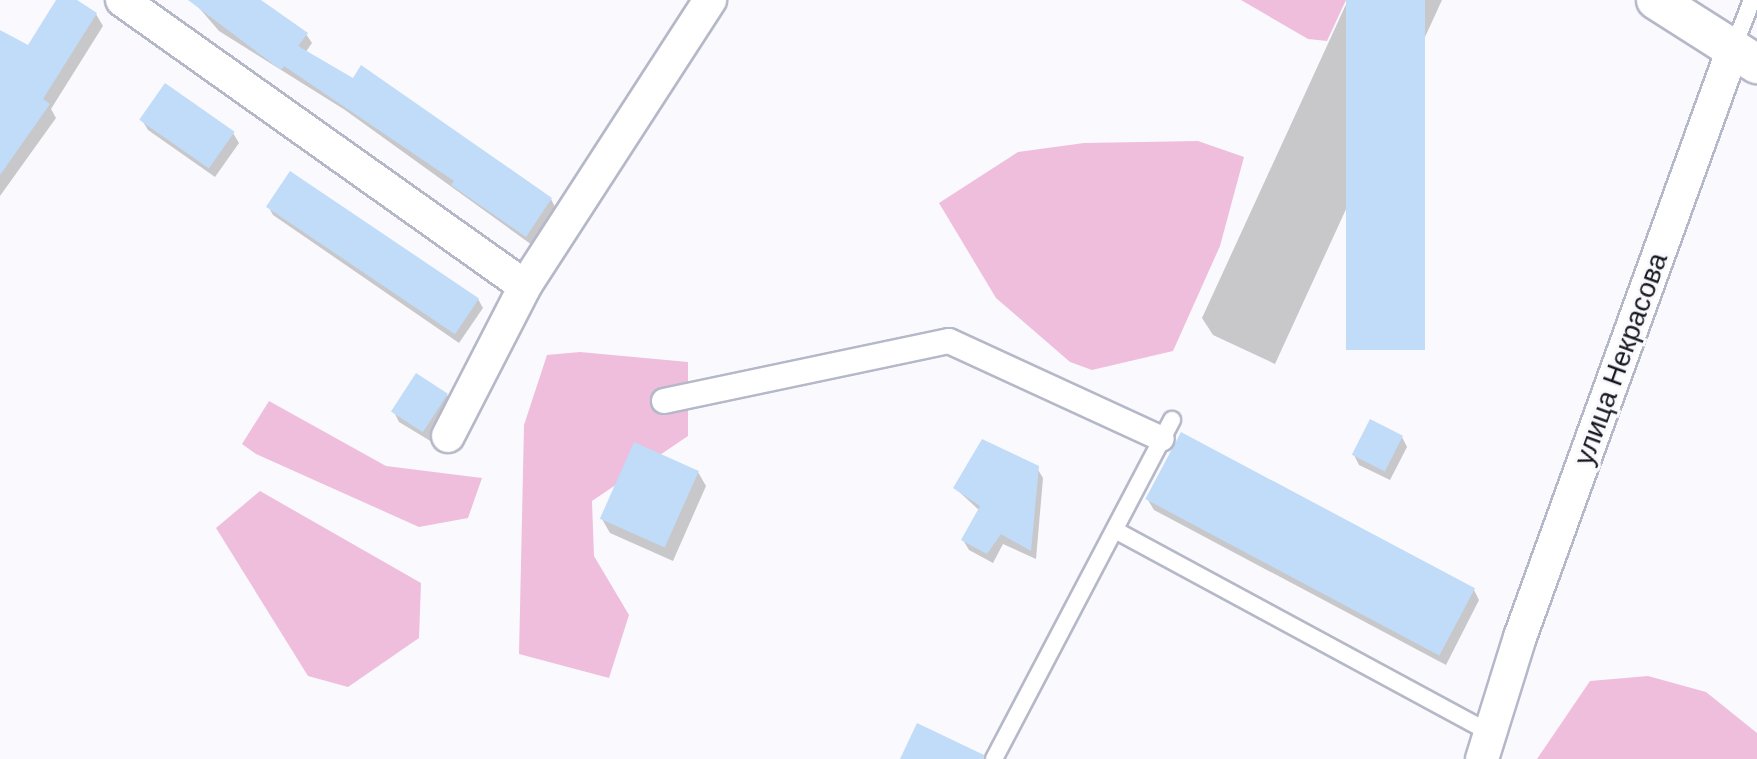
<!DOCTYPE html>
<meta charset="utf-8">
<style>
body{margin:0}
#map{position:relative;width:1757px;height:759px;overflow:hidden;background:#fafafe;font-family:"DM Sans",sans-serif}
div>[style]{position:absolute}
.green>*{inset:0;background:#efbedc}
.shadow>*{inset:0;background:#0003}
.building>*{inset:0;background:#c0dcf8;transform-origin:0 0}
.roads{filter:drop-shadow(2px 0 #b5b8c8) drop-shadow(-2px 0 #b5b8c8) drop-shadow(0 2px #b5b8c8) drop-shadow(0 -2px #b5b8c8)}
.service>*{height:16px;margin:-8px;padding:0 8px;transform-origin:8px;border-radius:8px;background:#fff}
.pedestrian>*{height:24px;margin:-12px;padding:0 12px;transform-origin:12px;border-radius:12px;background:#fff}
.minor>*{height:32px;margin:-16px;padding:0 16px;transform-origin:16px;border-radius:16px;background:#fff}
.tertiary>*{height:38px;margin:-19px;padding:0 19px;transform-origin:19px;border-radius:19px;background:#fff}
span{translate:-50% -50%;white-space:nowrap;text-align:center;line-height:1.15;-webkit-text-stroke:6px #fafafe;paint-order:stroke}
.street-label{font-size:28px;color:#17181e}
</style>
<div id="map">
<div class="green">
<div style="clip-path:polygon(1241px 0,1346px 0,1327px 41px,1308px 39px)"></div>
<div style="clip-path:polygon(1198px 141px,1244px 157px,1220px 246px,1173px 351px,1092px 370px,1070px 362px,996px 298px,939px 203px,1018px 152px,1084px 143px)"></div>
<div style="clip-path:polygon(580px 352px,688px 362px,688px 436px,592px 501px,594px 556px,629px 615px,609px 678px,519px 654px,524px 425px,547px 355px)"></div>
<div style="clip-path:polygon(269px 401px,386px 466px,482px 478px,468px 518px,419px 527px,256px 454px,242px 444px)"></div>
<div style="clip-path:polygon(260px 491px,421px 583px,419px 638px,348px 687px,308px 676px,216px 528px)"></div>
<div style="clip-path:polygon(1648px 676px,1706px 692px,1757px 733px,1757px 759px,1537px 759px,1590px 681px)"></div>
</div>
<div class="shadow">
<div style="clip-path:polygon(59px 0,73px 0,96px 14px,103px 26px,51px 109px,56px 118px,0 196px,0 32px,28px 48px)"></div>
<div style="clip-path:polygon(257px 0,306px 34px,312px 43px,305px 53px,551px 199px,556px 209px,532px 245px,345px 110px,219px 31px,194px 2px)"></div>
<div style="clip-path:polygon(1348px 0,1442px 0,1275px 364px,1213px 335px,1202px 318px)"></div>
<div style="clip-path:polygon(142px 120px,233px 133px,239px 143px,215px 177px,148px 130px)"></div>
<div style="clip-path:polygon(268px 206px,478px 299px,483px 308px,459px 343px,273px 215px)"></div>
<div style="clip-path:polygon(447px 395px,453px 405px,432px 442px,399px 422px,394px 412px)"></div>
<div style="clip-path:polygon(1402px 437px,1407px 447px,1390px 480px,1359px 465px,1354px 455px)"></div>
<div style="clip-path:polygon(1037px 468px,1043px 478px,1036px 559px,1003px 544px,993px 563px,969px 550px,963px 540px,980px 511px,955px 488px)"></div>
<div style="clip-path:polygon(698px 472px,706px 486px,673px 561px,610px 533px,602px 519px)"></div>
<div style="clip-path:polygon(1148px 500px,1474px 590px,1479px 600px,1446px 665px,1154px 510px)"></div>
</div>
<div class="building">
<div style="clip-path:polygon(56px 0,77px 0,97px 13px,43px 99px,50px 104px,0 175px,0 30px,28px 45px)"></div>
<div style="clip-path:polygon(188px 0,261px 0,308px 33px,298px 46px,353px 78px,361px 65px,552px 198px,526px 237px,451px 185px,454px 181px,284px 66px,281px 70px)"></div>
<div style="left:1346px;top:0;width:79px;height:350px"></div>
<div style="left:165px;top:83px;width:85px;height:45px;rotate:35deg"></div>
<div style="left:290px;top:171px;width:228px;height:43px;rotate:34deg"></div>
<div style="left:416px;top:373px;width:38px;height:46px;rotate:33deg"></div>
<div style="left:1370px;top:419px;width:37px;height:40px;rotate:27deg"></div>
<div style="left:1181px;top:432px;width:333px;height:76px;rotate:28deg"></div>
<div style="clip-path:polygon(982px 439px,1039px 466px,1031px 551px,1001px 534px,987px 554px,961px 540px,980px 506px,953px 488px)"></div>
<div style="left:634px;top:442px;width:71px;height:84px;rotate:24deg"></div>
<div style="clip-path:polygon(917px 723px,984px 755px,983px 759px,900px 759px)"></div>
</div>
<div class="roads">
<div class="service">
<div style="left:1734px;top:46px;width:49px;rotate:-68.6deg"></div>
<div style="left:1115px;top:530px;width:426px;rotate:28.4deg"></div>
<div style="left:994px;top:759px;width:383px;rotate:-62.3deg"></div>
</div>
<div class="pedestrian">
<div style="left:664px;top:401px;width:291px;rotate:-11.9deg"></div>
<div style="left:949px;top:341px;width:234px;rotate:24.7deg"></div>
</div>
<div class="minor">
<div style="left:122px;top:0;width:494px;rotate:35.4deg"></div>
<div style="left:448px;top:436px;width:169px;rotate:-62.8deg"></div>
<div style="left:525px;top:286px;width:341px;rotate:-57.1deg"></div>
<div style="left:1482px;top:759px;width:128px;rotate:-72.7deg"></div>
<div style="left:1520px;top:637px;width:629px;rotate:-70.09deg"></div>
</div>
<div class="tertiary">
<div style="left:1656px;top:0;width:120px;rotate:32.4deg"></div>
</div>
</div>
<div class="street-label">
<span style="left:1621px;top:359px;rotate:-70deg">улица Некрасова</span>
</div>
</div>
